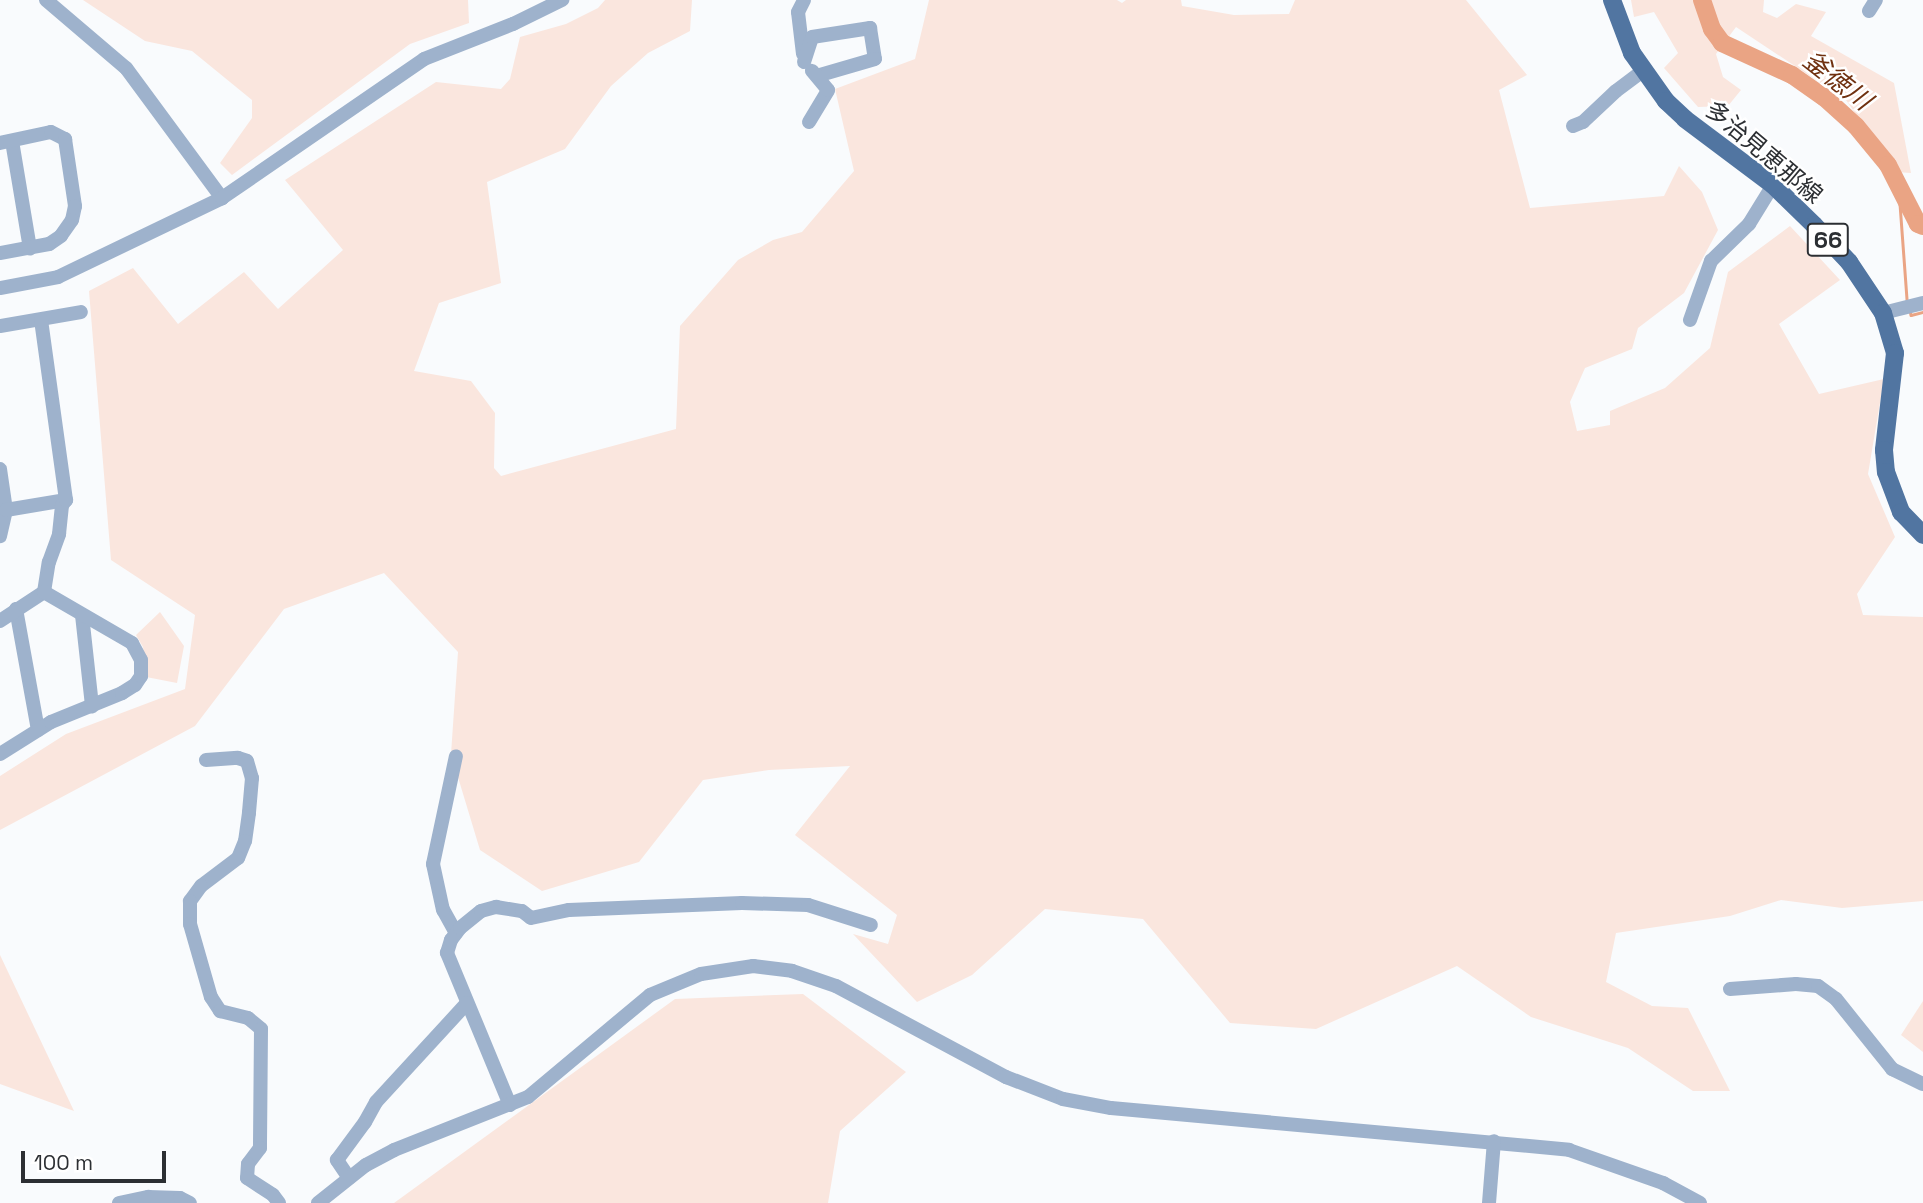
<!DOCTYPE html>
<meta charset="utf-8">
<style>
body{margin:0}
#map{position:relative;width:1923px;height:1203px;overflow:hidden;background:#f9fbfd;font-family:"Space Grotesk","Noto Sans JP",sans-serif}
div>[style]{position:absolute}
.green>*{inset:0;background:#fae6de}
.stream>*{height:2.5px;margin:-1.25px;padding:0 1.25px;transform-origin:1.25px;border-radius:1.25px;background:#eaa484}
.river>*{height:18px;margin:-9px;padding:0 9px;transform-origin:9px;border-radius:9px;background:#eaa484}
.minor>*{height:14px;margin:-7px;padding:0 7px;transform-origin:7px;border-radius:7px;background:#9eb2cc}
.major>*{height:18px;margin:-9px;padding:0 9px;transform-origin:9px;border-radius:9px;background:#5175a1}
span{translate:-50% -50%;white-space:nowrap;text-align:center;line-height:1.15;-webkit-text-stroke:5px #fff;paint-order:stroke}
.shield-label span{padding:2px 5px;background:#fff;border:2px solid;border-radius:5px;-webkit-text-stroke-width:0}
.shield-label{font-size:23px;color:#2c2f33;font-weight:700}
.street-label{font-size:24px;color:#2c2f33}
.water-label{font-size:26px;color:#703110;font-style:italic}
.scale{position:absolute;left:21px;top:1151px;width:145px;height:32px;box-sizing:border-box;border:4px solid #2c2f33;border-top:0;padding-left:9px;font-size:21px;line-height:24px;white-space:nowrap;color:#2c2f33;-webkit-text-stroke:5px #fff;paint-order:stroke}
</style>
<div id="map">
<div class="green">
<div style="clip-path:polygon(83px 0,468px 0,469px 23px,410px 44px,232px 175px,220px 163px,252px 118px,252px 100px,192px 51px,145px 41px)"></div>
<div style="clip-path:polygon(605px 0,692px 0,690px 31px,648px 53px,611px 86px,565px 149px,487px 182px,501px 283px,439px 303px,414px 371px,471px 381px,495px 413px,494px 468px,501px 476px,676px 429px,680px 326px,738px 260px,773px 240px,802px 232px,854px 171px,835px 89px,915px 59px,929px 0,1117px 0,1122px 3px,1126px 0,1181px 0,1182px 6px,1234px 15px,1289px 14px,1295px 0,1466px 0,1527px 75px,1499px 90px,1530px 208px,1664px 196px,1679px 166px,1702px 192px,1718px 230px,1684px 293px,1638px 328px,1632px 349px,1585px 368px,1570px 402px,1577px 431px,1610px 425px,1610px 411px,1665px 388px,1710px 348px,1728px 272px,1790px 226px,1840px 280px,1779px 324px,1819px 394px,1884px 379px,1868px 474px,1895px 537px,1857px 594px,1863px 615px,1923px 617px,1923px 901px,1842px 908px,1781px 900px,1730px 916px,1616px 933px,1606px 982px,1652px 1006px,1688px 1008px,1730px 1091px,1693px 1091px,1628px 1048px,1531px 1017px,1457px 966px,1316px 1029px,1230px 1023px,1143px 919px,1045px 909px,972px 975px,917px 1002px,853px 934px,888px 944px,897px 915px,795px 835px,850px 766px,769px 770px,703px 780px,639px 862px,542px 891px,480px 850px,451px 754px,458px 652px,384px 573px,284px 609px,195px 726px,0 830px,0 776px,66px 734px,185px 689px,195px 615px,111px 560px,89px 291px,133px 268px,178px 324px,244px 272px,278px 309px,343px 250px,285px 180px,436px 82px,501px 89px,510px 79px,520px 37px,566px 24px,598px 8px)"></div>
<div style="clip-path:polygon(1631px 0,1764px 0,1763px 12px,1777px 18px,1796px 4px,1826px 12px,1811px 36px,1894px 83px,1911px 173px,1896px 172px,1846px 100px,1736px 27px,1716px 54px,1723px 77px,1741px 90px,1728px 106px,1698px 107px,1664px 68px,1678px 53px,1654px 12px,1634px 17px)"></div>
<div style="clip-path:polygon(160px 612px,184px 646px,177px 683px,141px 676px,145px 663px,143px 647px,136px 635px)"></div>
<div style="clip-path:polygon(0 955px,74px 1111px,0 1084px)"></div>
<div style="clip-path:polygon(803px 994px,906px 1072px,840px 1131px,828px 1203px,394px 1203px,675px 999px)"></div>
<div style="clip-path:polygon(1923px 1001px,1923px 1052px,1901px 1035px)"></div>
</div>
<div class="stream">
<div style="left:1899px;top:190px;width:110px;rotate:85.8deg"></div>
<div style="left:1910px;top:310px;width:5px;rotate:79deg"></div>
<div style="left:1911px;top:315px;width:12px;rotate:-14deg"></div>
</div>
<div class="river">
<div style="left:1702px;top:0;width:31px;rotate:71deg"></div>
<div style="left:1712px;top:29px;width:17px;rotate:54deg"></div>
<div style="left:1722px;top:43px;width:77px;rotate:24.6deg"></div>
<div style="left:1792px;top:75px;width:39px;rotate:35deg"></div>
<div style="left:1824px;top:97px;width:43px;rotate:42.2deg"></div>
<div style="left:1856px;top:126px;width:50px;rotate:50.6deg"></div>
<div style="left:1888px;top:165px;width:66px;rotate:63deg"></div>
<div style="left:1918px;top:224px;width:5px;rotate:22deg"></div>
</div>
<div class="minor">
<div style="left:46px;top:0;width:105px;rotate:40.4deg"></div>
<div style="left:126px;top:68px;width:162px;rotate:53.6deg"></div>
<div style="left:1869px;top:11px;width:13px;rotate:-58deg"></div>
<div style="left:803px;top:54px;width:42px;rotate:-96.8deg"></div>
<div style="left:798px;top:12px;width:13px;rotate:-63deg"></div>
<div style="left:804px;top:62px;width:26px;rotate:-72deg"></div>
<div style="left:812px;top:37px;width:59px;rotate:-8.8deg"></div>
<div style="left:870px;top:28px;width:31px;rotate:81deg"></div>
<div style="left:875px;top:59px;width:60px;rotate:163.7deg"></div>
<div style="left:809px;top:122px;width:37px;rotate:-59deg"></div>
<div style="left:828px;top:90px;width:25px;rotate:-130deg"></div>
<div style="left:1573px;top:126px;width:11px;rotate:-22deg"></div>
<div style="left:1583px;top:122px;width:45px;rotate:-43.2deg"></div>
<div style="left:1616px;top:91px;width:34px;rotate:-37deg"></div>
<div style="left:12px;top:141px;width:109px;rotate:80.5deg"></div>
<div style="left:0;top:143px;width:52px;rotate:-12.2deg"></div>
<div style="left:51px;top:132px;width:16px;rotate:27deg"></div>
<div style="left:65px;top:139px;width:68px;rotate:81.5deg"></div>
<div style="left:75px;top:206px;width:14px;rotate:102deg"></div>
<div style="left:72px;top:220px;width:19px;rotate:125deg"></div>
<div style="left:61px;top:236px;width:14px;rotate:146deg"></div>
<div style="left:49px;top:244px;width:50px;rotate:169.6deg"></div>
<div style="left:0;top:288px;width:59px;rotate:-10.7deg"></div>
<div style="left:58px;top:277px;width:182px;rotate:-25.7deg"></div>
<div style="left:222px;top:198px;width:245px;rotate:-34.5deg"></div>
<div style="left:424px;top:59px;width:96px;rotate:-21.5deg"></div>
<div style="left:513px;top:24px;width:55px;rotate:-26.1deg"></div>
<div style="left:1883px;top:313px;width:41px;rotate:-14deg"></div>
<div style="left:1690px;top:320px;width:63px;rotate:-70.4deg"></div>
<div style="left:1711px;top:261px;width:53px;rotate:-44.2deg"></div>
<div style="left:1749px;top:224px;width:46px;rotate:-58.4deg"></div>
<div style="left:0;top:326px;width:82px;rotate:-9.8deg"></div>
<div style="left:0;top:469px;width:41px;rotate:81.7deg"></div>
<div style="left:6px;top:510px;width:27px;rotate:103deg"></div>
<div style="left:6px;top:510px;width:61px;rotate:-9.5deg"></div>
<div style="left:16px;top:609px;width:123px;rotate:79.7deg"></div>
<div style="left:82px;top:615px;width:92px;rotate:83.7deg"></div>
<div style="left:0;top:621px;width:53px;rotate:-33.4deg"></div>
<div style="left:44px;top:592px;width:30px;rotate:-81deg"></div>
<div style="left:49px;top:562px;width:30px;rotate:-70deg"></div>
<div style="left:59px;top:534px;width:29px;rotate:-84deg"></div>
<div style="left:62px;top:505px;width:6px;rotate:-51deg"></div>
<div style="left:66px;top:500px;width:182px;rotate:-97.9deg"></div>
<div style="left:0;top:754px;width:60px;rotate:-32.1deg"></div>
<div style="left:51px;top:722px;width:77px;rotate:-22.2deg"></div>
<div style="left:122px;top:693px;width:15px;rotate:-32deg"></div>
<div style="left:135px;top:685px;width:11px;rotate:-56deg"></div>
<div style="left:141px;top:676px;width:16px;rotate:-90deg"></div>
<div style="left:141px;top:660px;width:19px;rotate:-118deg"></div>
<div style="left:132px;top:643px;width:102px;rotate:-149.9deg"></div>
<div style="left:206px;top:760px;width:32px;rotate:-4deg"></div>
<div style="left:238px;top:758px;width:9px;rotate:18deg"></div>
<div style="left:247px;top:761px;width:18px;rotate:74deg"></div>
<div style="left:252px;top:778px;width:35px;rotate:95deg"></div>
<div style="left:249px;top:813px;width:28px;rotate:98deg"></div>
<div style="left:245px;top:841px;width:18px;rotate:112deg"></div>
<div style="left:238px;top:858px;width:46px;rotate:142.9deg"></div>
<div style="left:201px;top:886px;width:19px;rotate:126deg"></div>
<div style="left:190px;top:901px;width:23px;rotate:90deg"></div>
<div style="left:190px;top:924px;width:76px;rotate:74deg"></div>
<div style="left:211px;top:997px;width:17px;rotate:57deg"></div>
<div style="left:220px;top:1011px;width:29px;rotate:14deg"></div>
<div style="left:248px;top:1018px;width:17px;rotate:40deg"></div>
<div style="left:261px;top:1029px;width:119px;rotate:90.5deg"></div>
<div style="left:260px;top:1148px;width:20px;rotate:127deg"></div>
<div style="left:248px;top:1164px;width:14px;rotate:94deg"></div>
<div style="left:247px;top:1178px;width:31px;rotate:33deg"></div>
<div style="left:273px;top:1195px;width:10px;rotate:53deg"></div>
<div style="left:456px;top:933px;width:26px;rotate:-119deg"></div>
<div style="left:443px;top:910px;width:47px;rotate:-102.3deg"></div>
<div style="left:433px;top:864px;width:110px;rotate:-78deg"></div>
<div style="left:1730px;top:989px;width:66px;rotate:-4.3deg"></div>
<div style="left:1796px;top:984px;width:22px;rotate:5deg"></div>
<div style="left:1818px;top:986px;width:22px;rotate:36deg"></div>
<div style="left:1836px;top:999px;width:90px;rotate:51.3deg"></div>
<div style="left:1892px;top:1069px;width:34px;rotate:26deg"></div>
<div style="left:510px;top:1105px;width:165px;rotate:-112.5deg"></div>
<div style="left:447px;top:953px;width:14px;rotate:-73deg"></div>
<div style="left:451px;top:940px;width:15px;rotate:-53deg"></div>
<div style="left:460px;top:928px;width:27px;rotate:-39deg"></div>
<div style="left:481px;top:911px;width:16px;rotate:-15deg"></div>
<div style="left:496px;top:907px;width:26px;rotate:9deg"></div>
<div style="left:522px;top:911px;width:11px;rotate:38deg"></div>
<div style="left:531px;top:918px;width:39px;rotate:-12deg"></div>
<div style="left:569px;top:910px;width:173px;rotate:-2.3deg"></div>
<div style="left:742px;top:903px;width:66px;rotate:1.7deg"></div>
<div style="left:808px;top:905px;width:66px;rotate:17.6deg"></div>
<div style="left:349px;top:1178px;width:22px;rotate:-124deg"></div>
<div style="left:337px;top:1160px;width:47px;rotate:-53.6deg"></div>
<div style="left:365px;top:1122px;width:23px;rotate:-61deg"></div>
<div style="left:376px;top:1102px;width:134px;rotate:-47.4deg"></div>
<div style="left:119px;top:1203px;width:30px;rotate:-12deg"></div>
<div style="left:148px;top:1197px;width:32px;rotate:2deg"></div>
<div style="left:180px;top:1198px;width:11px;rotate:27deg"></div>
<div style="left:318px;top:1203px;width:61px;rotate:-38.4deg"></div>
<div style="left:366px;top:1165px;width:32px;rotate:-28deg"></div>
<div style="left:394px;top:1150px;width:144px;rotate:-21.6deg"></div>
<div style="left:528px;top:1097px;width:159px;rotate:-39.9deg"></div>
<div style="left:650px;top:995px;width:55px;rotate:-22.4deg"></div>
<div style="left:701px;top:974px;width:53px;rotate:-8.7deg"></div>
<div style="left:753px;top:966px;width:39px;rotate:7deg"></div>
<div style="left:792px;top:971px;width:46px;rotate:18.8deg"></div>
<div style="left:836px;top:986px;width:193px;rotate:28.2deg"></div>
<div style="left:1006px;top:1077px;width:61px;rotate:21.1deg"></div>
<div style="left:1063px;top:1099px;width:49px;rotate:10.6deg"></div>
<div style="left:1111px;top:1108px;width:460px;rotate:5.2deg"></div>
<div style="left:1569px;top:1150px;width:100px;rotate:19.3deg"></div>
<div style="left:1663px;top:1183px;width:42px;rotate:28.4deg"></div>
<div style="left:1489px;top:1203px;width:62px;rotate:-85.4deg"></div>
</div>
<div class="major">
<div style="left:1612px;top:0;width:57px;rotate:69.3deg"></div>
<div style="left:1632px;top:53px;width:59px;rotate:54.7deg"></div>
<div style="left:1666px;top:101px;width:26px;rotate:43deg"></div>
<div style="left:1685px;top:119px;width:110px;rotate:36.9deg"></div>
<div style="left:1773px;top:185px;width:57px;rotate:44.3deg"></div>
<div style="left:1814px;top:225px;width:51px;rotate:46.6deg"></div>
<div style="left:1849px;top:262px;width:61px;rotate:56.3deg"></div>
<div style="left:1883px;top:313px;width:42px;rotate:73.3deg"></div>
<div style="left:1895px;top:353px;width:98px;rotate:96.5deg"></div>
<div style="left:1884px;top:450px;width:22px;rotate:85deg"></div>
<div style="left:1886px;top:472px;width:43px;rotate:69.4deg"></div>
<div style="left:1901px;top:512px;width:32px;rotate:46deg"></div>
</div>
<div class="shield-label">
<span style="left:1828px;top:240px">66</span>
</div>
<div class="street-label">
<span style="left:1764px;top:152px;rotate:40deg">多治見恵那線</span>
</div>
<div class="water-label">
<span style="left:1837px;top:81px;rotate:38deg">釜徳川</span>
</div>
<div class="scale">100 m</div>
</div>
